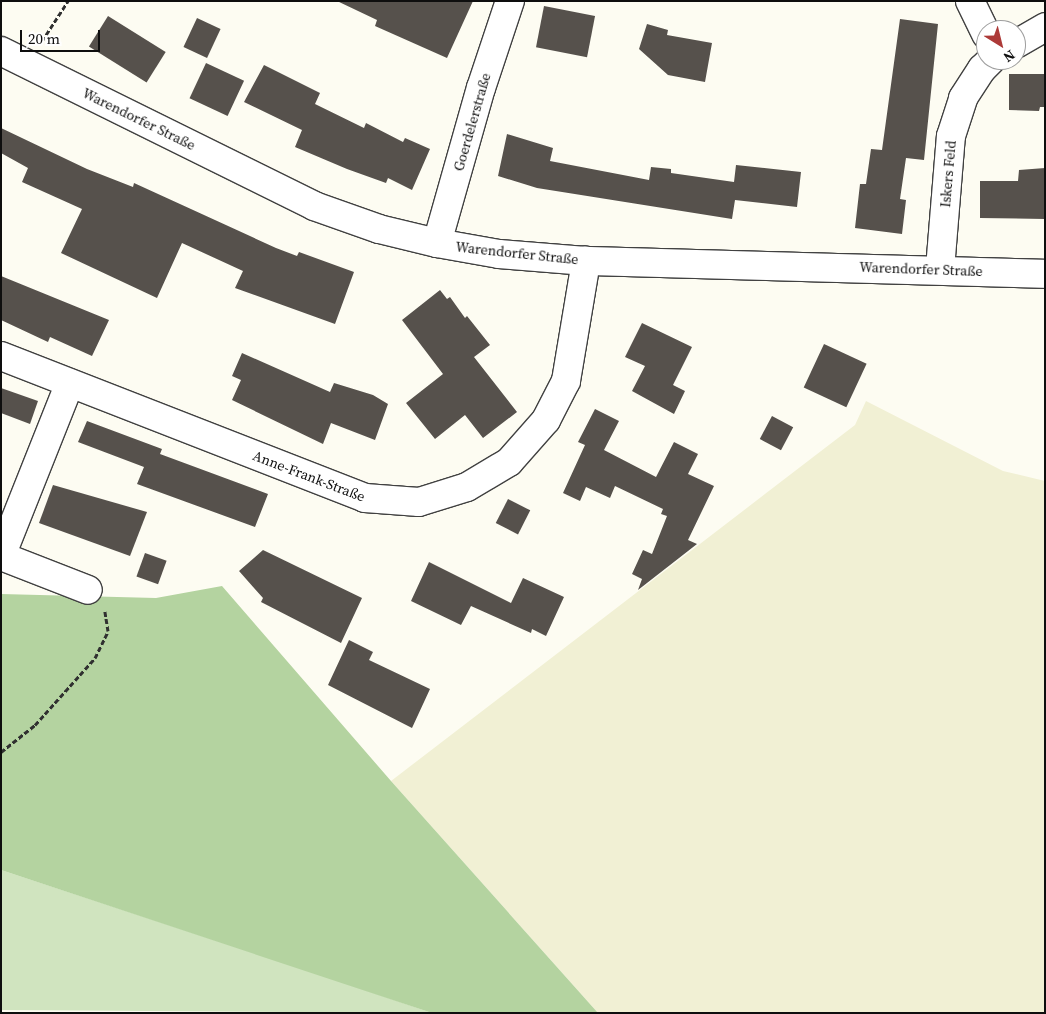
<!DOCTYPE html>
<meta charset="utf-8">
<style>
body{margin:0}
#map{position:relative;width:1046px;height:1014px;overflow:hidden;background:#fdfcf2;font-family:"Source Serif 4",serif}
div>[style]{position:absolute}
.farmland>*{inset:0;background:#f1f0d4}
.green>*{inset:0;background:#d0e4bf}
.forest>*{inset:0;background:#b4d3a0}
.building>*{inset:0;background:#56514c;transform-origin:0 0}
.path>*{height:3px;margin-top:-1.5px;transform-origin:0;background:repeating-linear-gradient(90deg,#303030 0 5px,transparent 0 7.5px)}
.roads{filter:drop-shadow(1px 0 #414141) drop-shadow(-1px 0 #414141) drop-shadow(0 1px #414141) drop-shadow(0 -1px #414141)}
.minor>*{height:28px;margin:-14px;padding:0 14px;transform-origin:14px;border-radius:14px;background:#fff}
span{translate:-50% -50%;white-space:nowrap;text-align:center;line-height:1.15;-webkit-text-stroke:5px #fff;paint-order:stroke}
.street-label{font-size:14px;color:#0e0e0e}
.frame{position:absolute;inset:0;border:2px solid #0e0e0e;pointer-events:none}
.north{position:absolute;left:976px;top:20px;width:50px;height:50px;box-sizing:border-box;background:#fff;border:1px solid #9f9f9f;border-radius:50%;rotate:144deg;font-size:14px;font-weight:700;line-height:20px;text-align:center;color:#0e0e0e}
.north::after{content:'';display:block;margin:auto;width:18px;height:22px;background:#ad3a38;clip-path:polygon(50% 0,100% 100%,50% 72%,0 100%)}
.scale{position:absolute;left:20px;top:30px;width:80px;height:22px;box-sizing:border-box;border:2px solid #0e0e0e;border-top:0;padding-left:6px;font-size:15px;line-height:18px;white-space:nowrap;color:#0e0e0e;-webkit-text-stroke:4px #fff;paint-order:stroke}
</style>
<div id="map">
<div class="farmland">
<div style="clip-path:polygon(866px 401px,1003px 471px,1045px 481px,1045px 1013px,598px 1013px,391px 781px,855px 425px)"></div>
</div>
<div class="green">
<div style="clip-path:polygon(1px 870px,318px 974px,432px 1013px,1px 1010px)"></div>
</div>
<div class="forest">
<div style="clip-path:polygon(222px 586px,391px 781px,598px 1013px,432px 1013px,1px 870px,1px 594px,156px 598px)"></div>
</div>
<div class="building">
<div style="clip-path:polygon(337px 1px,473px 1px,447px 58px,375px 26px,377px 20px)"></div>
<div style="left:544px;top:6px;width:52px;height:42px;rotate:11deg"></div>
<div style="left:108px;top:16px;width:68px;height:36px;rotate:32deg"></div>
<div style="left:197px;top:18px;width:26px;height:32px;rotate:25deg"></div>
<div style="clip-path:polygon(900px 19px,938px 24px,924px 160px,906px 158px,900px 199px,906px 200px,902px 234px,855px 228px,860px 184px,866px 184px,871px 149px,882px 150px)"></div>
<div style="clip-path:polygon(647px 24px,668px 30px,667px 35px,712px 43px,705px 82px,668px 75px,639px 49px)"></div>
<div style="left:206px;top:63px;width:42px;height:39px;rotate:25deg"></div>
<div style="clip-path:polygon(264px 65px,320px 93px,315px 104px,364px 128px,366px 123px,403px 142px,405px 138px,430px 149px,412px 190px,388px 178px,386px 183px,347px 169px,295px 147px,302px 130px,244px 102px)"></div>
<div style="clip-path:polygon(1009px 74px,1045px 74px,1045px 107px,1040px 107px,1039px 111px,1009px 110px)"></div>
<div style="clip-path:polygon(1px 128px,87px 169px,133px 187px,134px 183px,276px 248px,297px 256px,299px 252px,354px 272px,335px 324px,235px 288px,243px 271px,182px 243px,157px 298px,61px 253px,82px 209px,22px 182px,28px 168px,1px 153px)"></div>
<div style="clip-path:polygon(507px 134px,553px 148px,550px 161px,649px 180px,651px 167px,671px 169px,671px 173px,734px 182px,736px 165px,801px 172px,797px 207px,735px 200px,732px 219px,537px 188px,498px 176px)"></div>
<div style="clip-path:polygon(1045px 168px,1045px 219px,980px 218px,980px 181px,1018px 181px,1019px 170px)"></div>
<div style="clip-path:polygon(1px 276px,109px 320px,92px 356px,50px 337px,48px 342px,1px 320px)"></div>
<div style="clip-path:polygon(440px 290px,447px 299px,450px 297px,465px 318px,467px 316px,490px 345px,474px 357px,517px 412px,483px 438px,465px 415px,435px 439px,406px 403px,443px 374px,402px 320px)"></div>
<div style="clip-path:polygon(642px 323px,692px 347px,673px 385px,685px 391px,674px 414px,632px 391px,645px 366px,625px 357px)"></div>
<div style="left:824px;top:344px;width:47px;height:48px;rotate:25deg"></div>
<div style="clip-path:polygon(242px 353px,330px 392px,334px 383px,373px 395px,388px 404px,375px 440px,331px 423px,323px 444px,232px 400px,241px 380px,232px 376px)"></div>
<div style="clip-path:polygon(1px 388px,38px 401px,30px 424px,1px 413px)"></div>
<div style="clip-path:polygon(595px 409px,619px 421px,604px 450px,656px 477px,674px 442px,698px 454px,688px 474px,714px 486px,688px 540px,697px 544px,638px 590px,642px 579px,632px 574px,643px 550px,652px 554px,667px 516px,661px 514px,663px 509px,615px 486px,610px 498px,586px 487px,580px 501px,563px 493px,585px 445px,578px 442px)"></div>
<div style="left:772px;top:416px;width:24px;height:26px;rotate:28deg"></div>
<div style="clip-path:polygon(87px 421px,162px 449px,160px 454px,268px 494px,255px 527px,137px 484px,144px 467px,78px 442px)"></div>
<div style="clip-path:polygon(53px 485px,147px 512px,130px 556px,39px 523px)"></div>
<div style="left:508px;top:499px;width:25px;height:27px;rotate:27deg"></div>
<div style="clip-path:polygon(263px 550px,362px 598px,341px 643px,261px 602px,263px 598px,239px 571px)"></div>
<div style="left:145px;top:553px;width:23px;height:25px;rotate:20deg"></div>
<div style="clip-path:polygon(429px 562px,511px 603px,523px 578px,564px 597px,546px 636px,532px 629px,531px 633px,471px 606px,461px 625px,411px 601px)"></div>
<div style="clip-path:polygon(349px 640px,373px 652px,369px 660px,430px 689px,412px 728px,328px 685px)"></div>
</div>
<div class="path">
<div style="left:42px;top:41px;width:48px;rotate:-57deg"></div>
<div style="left:1px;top:752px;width:43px;rotate:-38.5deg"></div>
<div style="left:35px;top:725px;width:90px;rotate:-48.2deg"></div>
<div style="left:95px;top:658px;width:30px;rotate:-64deg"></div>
<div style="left:108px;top:631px;width:20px;rotate:-99deg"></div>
</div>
<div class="roads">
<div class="minor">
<div style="left:970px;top:1px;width:37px;rotate:64deg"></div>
<div style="left:1016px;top:44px;width:34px;rotate:-30deg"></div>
<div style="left:1px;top:51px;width:349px;rotate:26.3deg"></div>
<div style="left:314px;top:206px;width:69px;rotate:19.5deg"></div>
<div style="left:379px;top:229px;width:60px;rotate:13.6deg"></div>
<div style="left:437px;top:243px;width:63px;rotate:10.1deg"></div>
<div style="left:499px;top:254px;width:87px;rotate:4.6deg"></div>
<div style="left:586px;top:261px;width:459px;rotate:1.6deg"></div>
<div style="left:437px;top:243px;width:161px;rotate:-74.2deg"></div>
<div style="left:481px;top:88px;width:92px;rotate:-71.6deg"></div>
<div style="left:940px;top:269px;width:133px;rotate:-85.3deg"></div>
<div style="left:951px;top:136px;width:40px;rotate:-72deg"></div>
<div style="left:963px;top:98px;width:35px;rotate:-57deg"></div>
<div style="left:982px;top:69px;width:13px;rotate:-45deg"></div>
<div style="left:1px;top:356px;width:391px;rotate:21.3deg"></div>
<div style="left:365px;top:498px;width:54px;rotate:4.2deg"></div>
<div style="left:419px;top:502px;width:50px;rotate:-17.4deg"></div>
<div style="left:467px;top:487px;width:49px;rotate:-30.8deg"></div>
<div style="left:509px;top:462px;width:56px;rotate:-48.6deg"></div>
<div style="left:546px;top:420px;width:44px;rotate:-62.9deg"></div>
<div style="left:566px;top:381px;width:122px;rotate:-80.5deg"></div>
<div style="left:1px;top:556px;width:186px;rotate:-68.3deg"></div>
<div style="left:1px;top:556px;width:93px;rotate:21.3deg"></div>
</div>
</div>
<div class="street-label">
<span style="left:139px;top:119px;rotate:26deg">Warendorfer Straße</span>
<span style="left:472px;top:122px;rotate:-74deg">Goerdelerstraße</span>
<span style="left:948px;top:174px;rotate:-85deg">Iskers Feld</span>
<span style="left:517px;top:253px;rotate:6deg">Warendorfer Straße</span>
<span style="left:921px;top:269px;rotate:2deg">Warendorfer Straße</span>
<span style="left:309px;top:476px;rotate:21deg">Anne-Frank-Straße</span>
</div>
<div class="frame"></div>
<div class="north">N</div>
<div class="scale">20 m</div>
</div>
